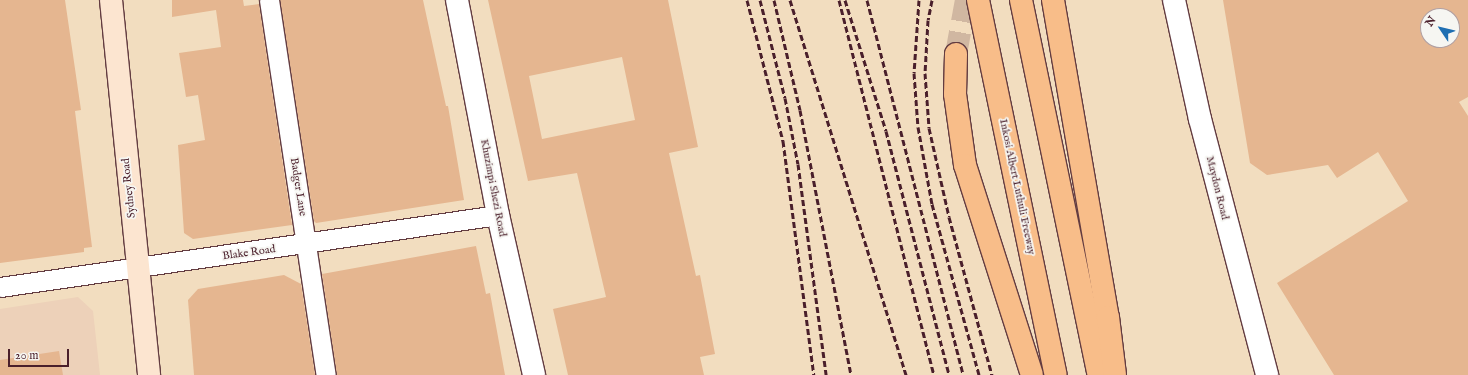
<!DOCTYPE html>
<style>
body{margin:0}
#map{position:relative;width:1468px;height:375px;overflow:hidden;background:#f2ddbf;font-family:"IM FELL English",serif}
div>[style]{position:absolute}
.built>*{inset:0;background:#edd1b9}
.building>*{inset:0;background:#e5b690}
.motorway-tunnel>*{height:22px;margin-top:-11px;transform-origin:0;background:repeating-linear-gradient(90deg,#d0b7a1 0 22px,transparent 0 33px)}
.roads{filter:drop-shadow(1px 0 #633c41) drop-shadow(-1px 0 #633c41) drop-shadow(0 1px #633c41) drop-shadow(0 -1px #633c41)}
.minor>*{height:19px;margin:-9.5px;padding:0 9.5px;transform-origin:9.5px;border-radius:9.5px;background:#fff}
.tertiary>*{height:22px;margin:-11px;padding:0 11px;transform-origin:11px;border-radius:11px;background:#fff}
.secondary>*{height:22px;margin:-11px;padding:0 11px;transform-origin:11px;border-radius:11px;background:#fce5d0}
.motorway>*{height:22px;margin:-11px;padding:0 11px;transform-origin:11px;border-radius:11px;background:#f8bd89}
.rail>*{height:3px;margin-top:-1.5px;transform-origin:0;background:repeating-linear-gradient(90deg,#4a1f2b 0 6px,transparent 0 9px)}
span{translate:-50% -50%;white-space:nowrap;text-align:center;line-height:1.15;-webkit-text-stroke:3.5px #f6f6f2;paint-order:stroke}
.street-label{font-size:11px;color:#4a1f2b}
.north{position:absolute;left:1420px;top:8px;width:40px;height:40px;box-sizing:border-box;background:#f6f6f2;border:1px solid #b1a0a2;border-radius:50%;rotate:305deg;font-size:11px;font-weight:700;line-height:16px;text-align:center;color:#4a1f2b}
.north::after{content:'';display:block;margin:auto;width:14px;height:18px;background:#1f6fb2;clip-path:polygon(50% 0,100% 100%,50% 72%,0 100%)}
.scale{position:absolute;left:8px;top:349px;width:61px;height:18px;box-sizing:border-box;border:2px solid #4a1f2b;border-top:0;padding-left:5px;font-size:12px;line-height:14px;white-space:nowrap;color:#4a1f2b;-webkit-text-stroke:3px #f6f6f2;paint-order:stroke}
</style>
<div id="map">
<div class="built">
<div style="clip-path:polygon(78px 297px,93px 311px,100px 375px,0 375px,0 309px)"></div>
</div>
<div class="building">
<div style="clip-path:polygon(0 0,65px 0,81px 110px,75px 111px,92px 247px,84px 248px,84px 252px,0 263px)"></div>
<div style="clip-path:polygon(172px 0,243px 0,244px 6px,259px 4px,292px 225px,193px 239px,184px 233px,178px 145px,205px 140px,198px 95px,186px 97px,179px 53px,221px 47px,216px 10px,172px 17px)"></div>
<div style="clip-path:polygon(280px 0,423px 0,446px 106px,448px 106px,464px 200px,316px 223px,314px 221px)"></div>
<div style="clip-path:polygon(evenodd,488px 0,668px 0,698px 147px,669px 153px,696px 276px,700px 275px,715px 354px,700px 357px,704px 375px,568px 375px,553px 309px,606px 297px,577px 173px,528px 181px,488px 0,622px 57px,635px 120px,542px 139px,529px 76px,622px 57px)"></div>
<div style="clip-path:polygon(evenodd,1223px 0,1468px 0,1468px 97px,1459px 102px,1468px 116px,1468px 375px,1334px 375px,1277px 283px,1408px 201px,1378px 152px,1337px 178px,1328px 165px,1267px 175px,1250px 163px,1223px 0,1428px 16px,1452px 16px,1452px 40px,1428px 40px,1428px 16px)"></div>
<div style="clip-path:polygon(476px 246px,486px 294px,490px 293px,505px 375px,337px 375px,322px 274px)"></div>
<div style="clip-path:polygon(284px 275px,301px 284px,315px 375px,194px 375px,188px 300px,198px 289px)"></div>
<div style="clip-path:polygon(59px 351px,63px 375px,0 375px,0 360px)"></div>
</div>
<div class="motorway-tunnel">
<div style="left:956px;top:54px;width:55px;rotate:-79.5deg"></div>
</div>
<div class="roads">
<div class="minor">
<div style="left:269px;top:0;width:379px;rotate:81.4deg"></div>
<div style="left:0;top:287px;width:503px;rotate:-8.23deg"></div>
</div>
<div class="tertiary">
<div style="left:457px;top:0;width:219px;rotate:79.2deg"></div>
<div style="left:498px;top:215px;width:164px;rotate:77.3deg"></div>
<div style="left:1174px;top:0;width:122px;rotate:77.7deg"></div>
<div style="left:1200px;top:119px;width:265px;rotate:75.3deg"></div>
</div>
<div class="secondary">
<div style="left:111px;top:0;width:377px;rotate:84.2deg"></div>
</div>
<div class="motorway">
<div style="left:978px;top:0;width:383px;rotate:78.3deg"></div>
<div style="left:1021px;top:0;width:383px;rotate:78.3deg"></div>
<div style="left:1053px;top:0;width:322px;rotate:80.2deg"></div>
<div style="left:1108px;top:317px;width:58px;rotate:83.1deg"></div>
<div style="left:956px;top:54px;width:40px;rotate:91.4deg"></div>
<div style="left:955px;top:94px;width:72px;rotate:82deg"></div>
<div style="left:965px;top:165px;width:220px;rotate:72.3deg"></div>
</div>
</div>
<div class="rail">
<div style="left:747px;top:0;width:146px;rotate:75.7deg"></div>
<div style="left:783px;top:141px;width:236px;rotate:82.5deg"></div>
<div style="left:760px;top:0;width:101px;rotate:75.7deg"></div>
<div style="left:785px;top:98px;width:67px;rotate:78.9deg"></div>
<div style="left:798px;top:164px;width:213px;rotate:82.4deg"></div>
<div style="left:774px;top:0;width:113px;rotate:76.7deg"></div>
<div style="left:800px;top:110px;width:270px;rotate:79.1deg"></div>
<div style="left:790px;top:0;width:393px;rotate:72.8deg"></div>
<div style="left:839px;top:0;width:387px;rotate:75.8deg"></div>
<div style="left:845px;top:0;width:137px;rotate:72.6deg"></div>
<div style="left:886px;top:131px;width:252px;rotate:75.5deg"></div>
<div style="left:867px;top:0;width:387px;rotate:75.6deg"></div>
<div style="left:919px;top:0;width:73px;rotate:93.9deg"></div>
<div style="left:914px;top:73px;width:54px;rotate:85.8deg"></div>
<div style="left:918px;top:127px;width:78px;rotate:79.7deg"></div>
<div style="left:932px;top:204px;width:177px;rotate:74.6deg"></div>
<div style="left:932px;top:0;width:20px;rotate:101deg"></div>
<div style="left:928px;top:20px;width:53px;rotate:93.2deg"></div>
<div style="left:925px;top:73px;width:55px;rotate:85.8deg"></div>
<div style="left:929px;top:128px;width:91px;rotate:77.3deg"></div>
<div style="left:949px;top:217px;width:164px;rotate:74.8deg"></div>
</div>
<div class="street-label">
<span style="left:298px;top:187px;rotate:81deg">Badger Lane</span>
<span style="left:1017px;top:187px;rotate:78deg">Inkosi Albert Luthuli Freeway</span>
<span style="left:129px;top:188px;rotate:-96deg">Sydney Road</span>
<span style="left:493px;top:188px;rotate:79deg">Khuzimpi Shezi Road</span>
<span style="left:1217px;top:188px;rotate:76deg">Maydon Road</span>
<span style="left:249px;top:253px;rotate:-8deg">Blake Road</span>
</div>
<div class="north">N</div>
<div class="scale">20 m</div>
</div>
